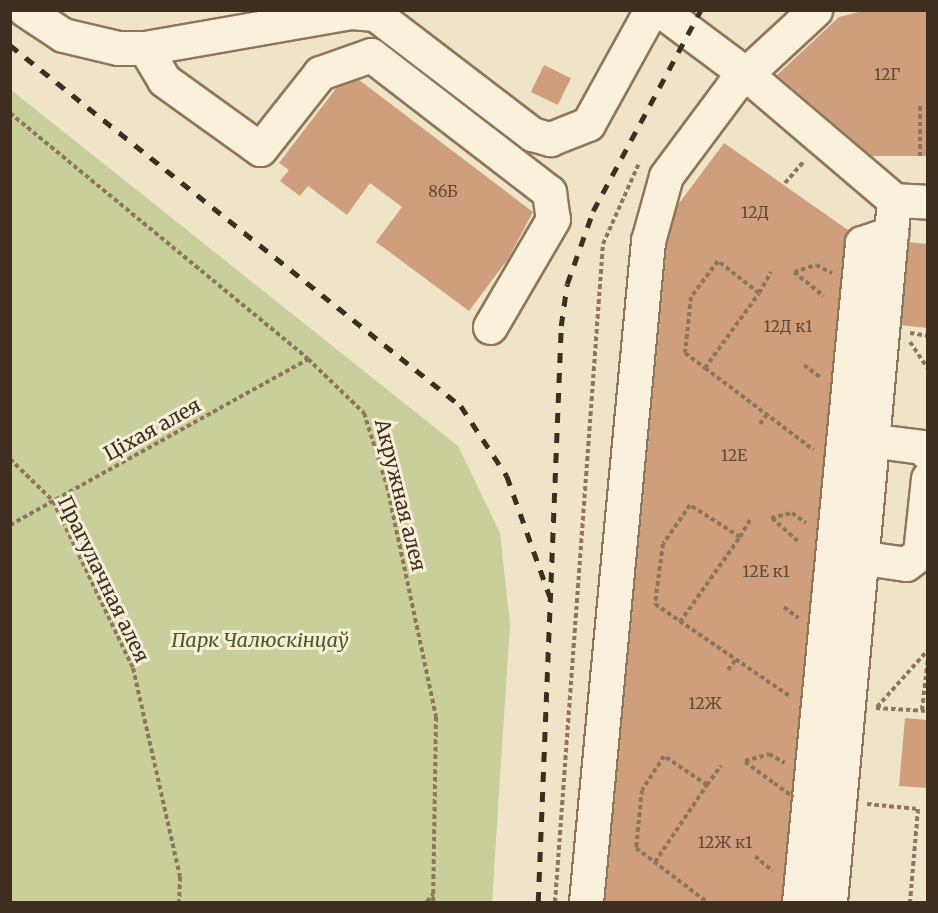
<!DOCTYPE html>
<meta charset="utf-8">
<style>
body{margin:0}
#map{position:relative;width:938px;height:913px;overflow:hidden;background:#f0e4c8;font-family:Merriweather,serif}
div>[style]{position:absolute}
.green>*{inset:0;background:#c9cf9b}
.building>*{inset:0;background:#cf9f7d;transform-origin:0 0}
.path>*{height:4px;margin-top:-2px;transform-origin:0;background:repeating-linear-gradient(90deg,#8d765c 0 4.5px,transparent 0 7.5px)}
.roads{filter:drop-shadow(2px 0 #8d765c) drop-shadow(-2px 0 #8d765c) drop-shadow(0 2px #8d765c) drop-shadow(0 -2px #8d765c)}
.minor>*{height:33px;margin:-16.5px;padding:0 16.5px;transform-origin:16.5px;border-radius:16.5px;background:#faf1dc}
.rail>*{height:4.5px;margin-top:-2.25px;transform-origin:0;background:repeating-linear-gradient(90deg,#3d2e20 0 10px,transparent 0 20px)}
.path-bridge>*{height:4px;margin-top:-2px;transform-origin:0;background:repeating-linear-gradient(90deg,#8d765c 0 4.5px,transparent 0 7.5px)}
span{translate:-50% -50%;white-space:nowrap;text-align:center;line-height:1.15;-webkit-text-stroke:6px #f7eed8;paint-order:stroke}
.number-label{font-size:16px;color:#624a37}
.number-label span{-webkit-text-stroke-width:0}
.street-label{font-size:20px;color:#3d2e20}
.park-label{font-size:20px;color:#4d5a26;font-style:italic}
.frame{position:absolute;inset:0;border:12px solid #3d2e20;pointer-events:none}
</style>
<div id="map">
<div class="green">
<div style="clip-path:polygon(10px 89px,458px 446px,500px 533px,510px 624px,492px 902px,11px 902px)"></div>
</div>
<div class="building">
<div style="clip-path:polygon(867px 10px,927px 10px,927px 156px,872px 156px,777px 75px,839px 17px)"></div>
<div style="left:544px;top:65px;width:30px;height:30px;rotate:26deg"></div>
<div style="clip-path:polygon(358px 79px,533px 212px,508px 259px,469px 311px,376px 242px,402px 207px,370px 183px,347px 215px,308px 186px,300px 196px,280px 181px,289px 170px,279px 163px,337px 87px)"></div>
<div style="clip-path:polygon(724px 143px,848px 230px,781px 903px,605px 903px,667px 244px,677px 206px)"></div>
<div style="clip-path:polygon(909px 242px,927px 244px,927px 328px,901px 325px)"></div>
<div style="clip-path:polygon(905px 718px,927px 720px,927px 788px,899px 786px)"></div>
</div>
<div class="path">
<div style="left:10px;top:113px;width:386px;rotate:39.5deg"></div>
<div style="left:308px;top:359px;width:78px;rotate:44deg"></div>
<div style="left:364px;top:413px;width:77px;rotate:72.5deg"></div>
<div style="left:387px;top:486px;width:236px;rotate:78deg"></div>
<div style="left:436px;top:717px;width:185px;rotate:90.9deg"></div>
<div style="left:920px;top:156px;width:50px;rotate:-90deg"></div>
<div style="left:785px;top:183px;width:29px;rotate:-49deg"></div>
<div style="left:794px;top:272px;width:23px;rotate:-18deg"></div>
<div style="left:816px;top:265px;width:18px;rotate:27deg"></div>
<div style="left:794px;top:272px;width:38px;rotate:39deg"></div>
<div style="left:759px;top:293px;width:24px;rotate:-60deg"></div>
<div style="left:910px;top:333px;width:18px;rotate:9deg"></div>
<div style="left:910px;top:342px;width:32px;rotate:56deg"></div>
<div style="left:804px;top:365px;width:20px;rotate:37deg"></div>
<div style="left:705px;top:368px;width:92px;rotate:-54.2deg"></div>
<div style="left:759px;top:293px;width:52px;rotate:-142deg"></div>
<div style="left:718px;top:261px;width:45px;rotate:126.9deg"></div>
<div style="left:691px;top:297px;width:56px;rotate:96.1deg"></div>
<div style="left:685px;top:353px;width:25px;rotate:37deg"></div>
<div style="left:705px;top:368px;width:136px;rotate:37deg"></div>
<div style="left:760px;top:424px;width:12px;rotate:-55deg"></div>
<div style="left:10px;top:459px;width:60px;rotate:44.3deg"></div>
<div style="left:53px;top:501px;width:185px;rotate:64.4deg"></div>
<div style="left:133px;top:668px;width:214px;rotate:77.3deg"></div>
<div style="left:180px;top:877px;width:25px;rotate:92deg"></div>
<div style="left:771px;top:518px;width:22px;rotate:-13deg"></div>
<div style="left:792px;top:513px;width:17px;rotate:36deg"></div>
<div style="left:772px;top:518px;width:36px;rotate:42deg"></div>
<div style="left:10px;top:525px;width:341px;rotate:-29.1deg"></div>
<div style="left:740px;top:537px;width:22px;rotate:-60deg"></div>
<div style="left:784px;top:607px;width:18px;rotate:38deg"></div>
<div style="left:680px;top:622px;width:104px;rotate:-54.8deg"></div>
<div style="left:740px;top:537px;width:59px;rotate:-147.4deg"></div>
<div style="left:690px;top:505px;width:47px;rotate:124.7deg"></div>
<div style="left:663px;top:544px;width:61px;rotate:97.6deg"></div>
<div style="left:655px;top:604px;width:165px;rotate:34.4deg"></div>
<div style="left:728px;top:670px;width:14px;rotate:-54deg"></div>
<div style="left:877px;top:707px;width:76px;rotate:-48.2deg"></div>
<div style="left:876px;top:708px;width:52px;rotate:3.3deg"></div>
<div style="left:922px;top:710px;width:53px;rotate:-83.5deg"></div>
<div style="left:745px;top:761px;width:25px;rotate:-16deg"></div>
<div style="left:769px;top:754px;width:18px;rotate:29deg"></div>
<div style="left:745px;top:762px;width:36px;rotate:36deg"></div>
<div style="left:707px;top:785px;width:24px;rotate:-54deg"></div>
<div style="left:867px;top:804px;width:51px;rotate:5.6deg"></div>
<div style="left:918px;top:809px;width:93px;rotate:94.9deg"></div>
<div style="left:755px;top:856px;width:23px;rotate:41deg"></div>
<div style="left:655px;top:862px;width:93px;rotate:-56deg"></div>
<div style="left:707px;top:785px;width:52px;rotate:-146deg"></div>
<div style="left:664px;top:756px;width:40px;rotate:122.9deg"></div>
<div style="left:642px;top:790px;width:58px;rotate:95.9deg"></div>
<div style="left:636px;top:848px;width:89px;rotate:37.3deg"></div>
<div style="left:427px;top:902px;width:10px;rotate:-53deg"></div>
<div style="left:555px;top:902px;width:660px;rotate:-85.83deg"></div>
<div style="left:603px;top:244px;width:89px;rotate:-66deg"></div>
</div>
<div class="roads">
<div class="minor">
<div style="left:25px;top:10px;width:45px;rotate:33.3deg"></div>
<div style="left:63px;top:35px;width:57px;rotate:13.3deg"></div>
<div style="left:118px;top:48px;width:27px"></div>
<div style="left:145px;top:48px;width:37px;rotate:59deg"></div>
<div style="left:164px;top:80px;width:118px;rotate:35.7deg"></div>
<div style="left:260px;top:149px;width:97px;rotate:-51.7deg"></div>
<div style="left:320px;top:73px;width:54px;rotate:-19.4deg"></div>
<div style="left:371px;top:55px;width:225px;rotate:37.6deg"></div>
<div style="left:549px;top:192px;width:27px;rotate:82deg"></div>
<div style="left:553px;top:219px;width:125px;rotate:120.3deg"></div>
<div style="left:660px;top:10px;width:107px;rotate:36.7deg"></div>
<div style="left:746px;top:74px;width:194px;rotate:40.4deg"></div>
<div style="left:894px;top:200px;width:705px;rotate:95.21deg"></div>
<div style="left:145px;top:48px;width:209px;rotate:-9.9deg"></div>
<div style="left:351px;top:12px;width:24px;rotate:5deg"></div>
<div style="left:375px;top:14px;width:198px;rotate:37.4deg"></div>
<div style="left:532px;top:134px;width:19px;rotate:16deg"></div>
<div style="left:550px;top:139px;width:41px;rotate:-21.5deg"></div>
<div style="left:588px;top:124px;width:130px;rotate:-61.1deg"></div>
<div style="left:894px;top:200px;width:34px;rotate:3deg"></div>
<div style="left:876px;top:441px;width:46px;rotate:7.4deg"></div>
<div style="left:922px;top:447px;width:9px;rotate:49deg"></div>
<div style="left:865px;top:558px;width:41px;rotate:8.3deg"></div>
<div style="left:906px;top:564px;width:18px;rotate:-38deg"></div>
<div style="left:920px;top:553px;width:75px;rotate:-83.9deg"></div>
<div style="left:586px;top:902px;width:664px;rotate:-84.64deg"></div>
<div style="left:648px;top:241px;width:67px;rotate:-74.5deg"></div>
<div style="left:666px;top:176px;width:112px;rotate:-53.3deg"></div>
<div style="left:733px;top:86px;width:112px;rotate:-42.8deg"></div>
<div style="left:799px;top:902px;width:662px;rotate:-84.54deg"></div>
<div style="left:862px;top:243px;width:31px;rotate:-19deg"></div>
</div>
</div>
<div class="rail">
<div style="left:10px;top:45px;width:578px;rotate:38.68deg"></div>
<div style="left:461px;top:406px;width:84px;rotate:56.7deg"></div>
<div style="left:507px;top:476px;width:128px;rotate:70.4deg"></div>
<div style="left:538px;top:902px;width:576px;rotate:-87.71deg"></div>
<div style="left:561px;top:326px;width:42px;rotate:-81.9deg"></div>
<div style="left:567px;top:284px;width:77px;rotate:-70.4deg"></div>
<div style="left:593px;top:211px;width:228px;rotate:-61.8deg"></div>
</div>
<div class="path-bridge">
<div style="left:774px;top:783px;width:24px;rotate:36deg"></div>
</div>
<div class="number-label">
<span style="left:887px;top:74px">12Г</span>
<span style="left:443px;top:191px">86Б</span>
<span style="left:755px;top:212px">12Д</span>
<span style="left:788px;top:326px">12Д к1</span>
<span style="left:734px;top:455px">12Е</span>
<span style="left:766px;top:571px">12Е к1</span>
<span style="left:705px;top:703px">12Ж</span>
<span style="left:725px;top:842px">12Ж к1</span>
</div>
<div class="street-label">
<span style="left:152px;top:429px;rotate:-29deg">Ціхая алея</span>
<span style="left:401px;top:495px;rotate:76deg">Акружная алея</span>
<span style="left:104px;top:579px;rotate:64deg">Прагулачная алея</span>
</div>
<div class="park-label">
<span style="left:260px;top:639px">Парк Чалюскінцаў</span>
</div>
<div class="frame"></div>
</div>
